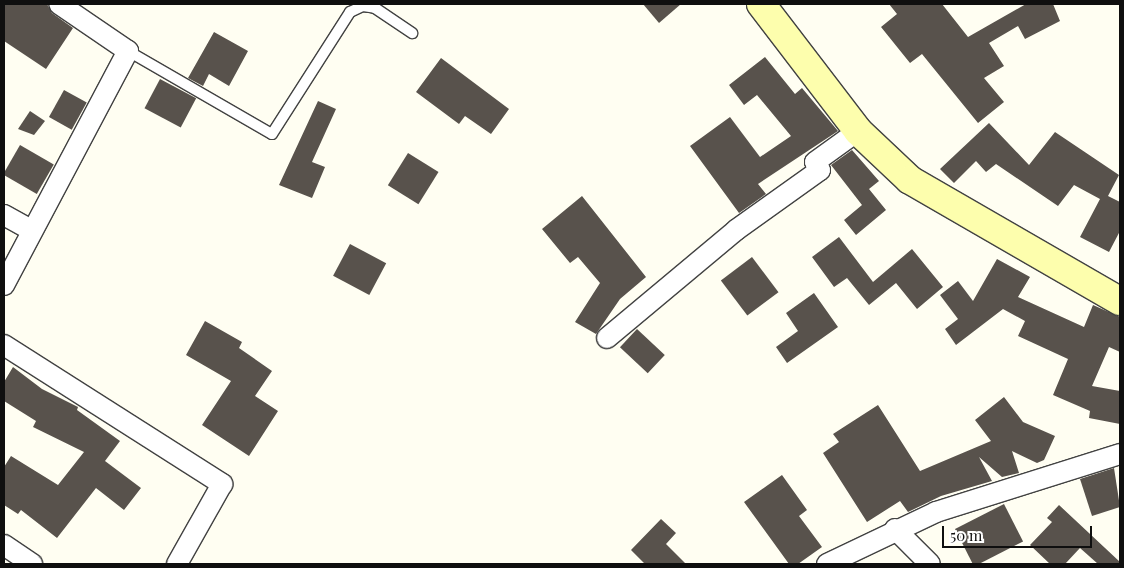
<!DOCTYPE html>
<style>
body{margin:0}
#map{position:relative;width:1124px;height:568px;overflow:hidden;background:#fffef2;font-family:"Playfair Display",serif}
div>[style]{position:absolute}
.building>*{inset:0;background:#58524c;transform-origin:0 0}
.roads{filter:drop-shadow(1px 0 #424242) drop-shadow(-1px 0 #424242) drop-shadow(0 1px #424242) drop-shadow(0 -1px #424242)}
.lane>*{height:10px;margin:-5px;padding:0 5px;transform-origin:5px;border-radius:5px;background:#fff}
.street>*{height:20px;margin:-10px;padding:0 10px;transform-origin:10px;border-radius:10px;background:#fff}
.secondary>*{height:28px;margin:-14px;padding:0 14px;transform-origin:14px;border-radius:14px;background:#fdfead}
span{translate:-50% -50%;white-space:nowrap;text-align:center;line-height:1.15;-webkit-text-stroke:5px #fff;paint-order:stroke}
.frame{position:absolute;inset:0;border:5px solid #0f0f0f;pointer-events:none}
.scale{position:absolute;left:942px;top:526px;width:150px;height:22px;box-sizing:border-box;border:2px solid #0f0f0f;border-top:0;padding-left:6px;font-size:15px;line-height:18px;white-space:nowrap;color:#0f0f0f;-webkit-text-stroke:4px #fff;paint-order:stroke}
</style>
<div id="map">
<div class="building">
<div style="clip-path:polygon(4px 4px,47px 4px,52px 13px,73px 28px,46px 69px,4px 41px)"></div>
<div style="clip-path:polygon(643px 4px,681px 4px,659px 23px)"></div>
<div style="clip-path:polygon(889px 4px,942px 4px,968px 37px,1026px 4px,1053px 4px,1060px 21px,1025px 39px,1018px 26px,989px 43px,1004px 66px,984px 78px,1004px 102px,978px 123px,922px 54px,910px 63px,881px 27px,897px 14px)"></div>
<div style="clip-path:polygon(214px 32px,248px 51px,229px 86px,209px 74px,203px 86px,188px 78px)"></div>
<div style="clip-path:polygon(765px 57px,795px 94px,802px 88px,838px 131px,758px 184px,766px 194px,739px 213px,690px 146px,730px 117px,760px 157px,791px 136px,757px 95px,744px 105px,729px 85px)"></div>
<div style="clip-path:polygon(441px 58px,509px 109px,491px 134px,465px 116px,459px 124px,416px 92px)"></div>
<div style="left:160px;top:79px;width:41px;height:33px;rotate:28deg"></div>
<div style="left:64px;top:90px;width:26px;height:31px;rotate:29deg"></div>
<div style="clip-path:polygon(318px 101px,336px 109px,312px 162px,325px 167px,312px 198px,279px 185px)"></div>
<div style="clip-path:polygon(30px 111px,45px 121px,34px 135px,18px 129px)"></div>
<div style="clip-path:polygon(989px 123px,1029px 165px,1055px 132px,1119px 175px,1108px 196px,1120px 202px,1120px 231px,1109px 252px,1080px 237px,1100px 199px,1074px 185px,1058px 206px,996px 164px,986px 172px,976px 161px,954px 183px,940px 169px)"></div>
<div style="left:20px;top:145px;width:39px;height:34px;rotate:30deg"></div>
<div style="clip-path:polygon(852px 150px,879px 181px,869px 189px,886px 210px,856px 235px,844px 220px,862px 205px,831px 165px)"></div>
<div style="left:408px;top:153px;width:36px;height:38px;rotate:32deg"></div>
<div style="clip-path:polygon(582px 196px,646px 277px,620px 299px,596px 334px,575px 322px,600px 283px,578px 257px,570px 263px,542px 229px)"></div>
<div style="clip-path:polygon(839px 237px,873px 282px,912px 249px,943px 287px,917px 309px,896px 283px,869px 305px,847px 278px,834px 287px,812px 257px)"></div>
<div style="left:350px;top:244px;width:41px;height:36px;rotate:28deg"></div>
<div style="left:752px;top:257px;width:44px;height:39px;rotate:53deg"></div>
<div style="clip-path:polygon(997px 259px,1030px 277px,1018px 297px,1084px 327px,1093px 305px,1120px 317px,1120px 352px,1109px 347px,1092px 386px,1120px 391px,1120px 424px,1089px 418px,1090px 411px,1053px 395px,1068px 359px,1018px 336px,1025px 321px,1003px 309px,956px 345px,945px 329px,958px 319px,940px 295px,958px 281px,973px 301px)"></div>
<div style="clip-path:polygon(814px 293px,838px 327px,787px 363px,776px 347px,798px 331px,786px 313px)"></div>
<div style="clip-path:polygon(205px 321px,242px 342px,239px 348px,272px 371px,255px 396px,278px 411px,249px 456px,202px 425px,231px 381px,186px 355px)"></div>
<div style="left:637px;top:329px;width:38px;height:25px;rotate:43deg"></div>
<div style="clip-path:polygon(13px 367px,42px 389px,78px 407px,77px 410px,120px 441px,105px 461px,141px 488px,124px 510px,96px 488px,57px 538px,21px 510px,18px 514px,4px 505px,4px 467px,11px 456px,58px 485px,84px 452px,33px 427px,36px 421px,4px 401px,4px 382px)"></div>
<div style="clip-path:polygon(1004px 397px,1023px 422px,1055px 436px,1044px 460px,1037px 463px,1012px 451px,1019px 473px,1002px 477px,979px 457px,992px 481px,941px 496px,908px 512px,900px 501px,867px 522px,823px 453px,839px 442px,833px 434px,878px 405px,920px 471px,991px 441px,975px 420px)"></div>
<div style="clip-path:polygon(1114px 468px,1120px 507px,1092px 516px,1080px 479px)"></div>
<div style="clip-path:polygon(782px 475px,807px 510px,799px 516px,822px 547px,798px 564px,789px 564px,744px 502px)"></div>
<div style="left:1004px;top:504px;width:42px;height:55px;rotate:63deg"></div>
<div style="clip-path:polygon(1059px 505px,1120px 562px,1120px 564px,1098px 564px,1080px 548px,1065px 564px,1050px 564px,1030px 545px,1052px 522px,1047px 518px)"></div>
<div style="clip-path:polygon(661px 519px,676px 533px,666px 544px,686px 564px,645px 564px,631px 550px)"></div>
</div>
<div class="roads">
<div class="lane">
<div style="left:128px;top:51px;width:166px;rotate:30deg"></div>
<div style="left:272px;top:134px;width:145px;rotate:-57.4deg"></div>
<div style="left:350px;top:12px;width:14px;rotate:-25deg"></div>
<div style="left:363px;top:6px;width:12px;rotate:9deg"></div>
<div style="left:375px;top:8px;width:45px;rotate:34deg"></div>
</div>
<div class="street">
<div style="left:4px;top:215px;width:31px;rotate:29deg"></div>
<div style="left:4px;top:285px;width:265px;rotate:-62.1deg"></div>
<div style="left:128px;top:51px;width:83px;rotate:-145.7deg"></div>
<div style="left:607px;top:338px;width:168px;rotate:-39.9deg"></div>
<div style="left:736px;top:230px;width:103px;rotate:-35.5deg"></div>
<div style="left:820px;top:170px;width:9px;rotate:-122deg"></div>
<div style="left:815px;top:162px;width:53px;rotate:-35.8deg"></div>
<div style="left:4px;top:345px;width:259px;rotate:32.5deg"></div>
<div style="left:222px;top:484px;width:92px;rotate:119.4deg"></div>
<div style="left:895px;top:529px;width:49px;rotate:45deg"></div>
<div style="left:4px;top:545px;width:34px;rotate:34deg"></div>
<div style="left:827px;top:564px;width:121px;rotate:-25.5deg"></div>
<div style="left:936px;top:512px;width:193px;rotate:-17.5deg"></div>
</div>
<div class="secondary">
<div style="left:761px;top:4px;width:160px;rotate:52.6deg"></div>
<div style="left:858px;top:131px;width:71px;rotate:43.3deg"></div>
<div style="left:910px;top:180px;width:242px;rotate:30deg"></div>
</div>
</div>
<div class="frame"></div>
<div class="scale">50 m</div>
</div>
